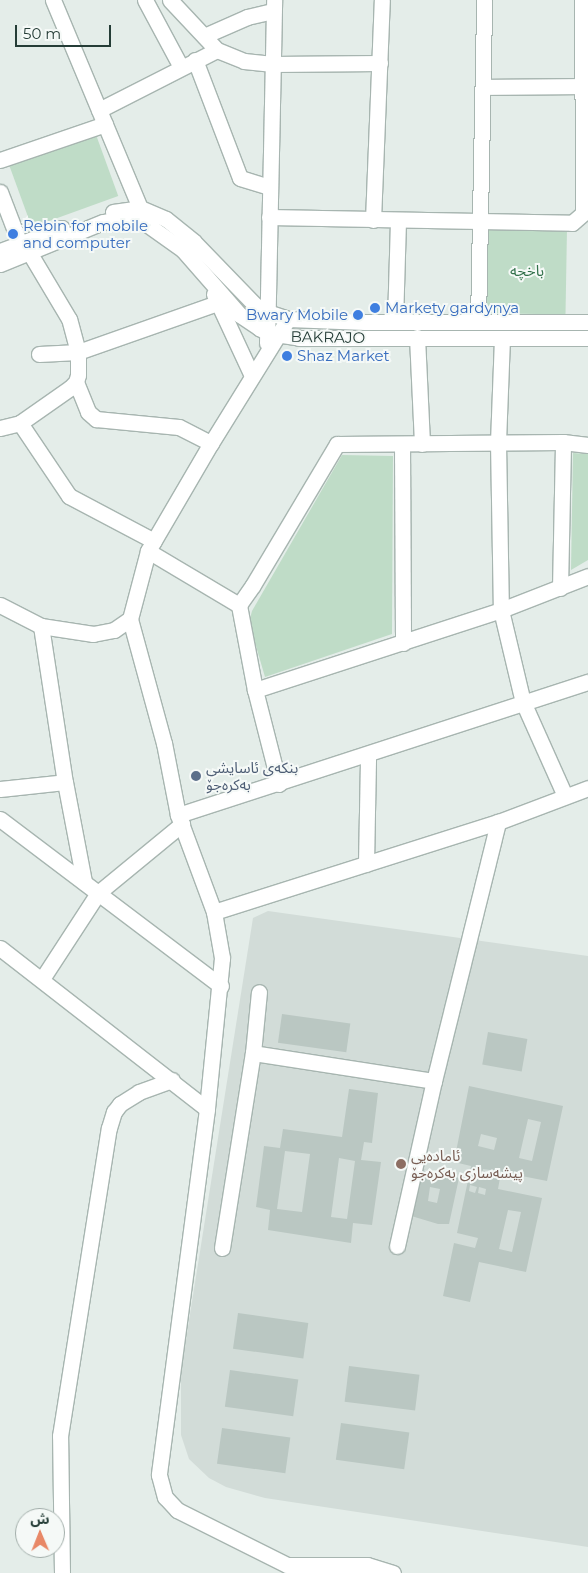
<!DOCTYPE html>
<meta charset="utf-8">
<style>
body{margin:0}
#map{position:relative;width:588px;height:1573px;overflow:hidden;background:#e4ede9;font-family:Montserrat,"Noto Sans Arabic",sans-serif}
div>[style]{position:absolute}
.built>*{inset:0;background:#d2dcd8}
.green>*{inset:0;background:#bfdcc7;transform-origin:0 0}
.building>*{inset:0;background:#bac7c2;transform-origin:0 0}
.roads{filter:drop-shadow(1px 0 #a7b5b0) drop-shadow(-1px 0 #a7b5b0) drop-shadow(0 1px #a7b5b0) drop-shadow(0 -1px #a7b5b0)}
.street>*{height:15px;margin:-7.5px;padding:0 7.5px;transform-origin:7.5px;border-radius:7.5px;background:#fff}
.secondary>*{height:15px;margin:-7.5px;padding:0 7.5px;transform-origin:7.5px;border-radius:7.5px;background:#fff}
.dots>*{width:14px;height:14px;translate:-50% -50%;box-sizing:border-box;border:2px solid #f5f9f7;border-radius:50%}
span{translate:-50% -50%;white-space:nowrap;text-align:center;line-height:1.15;-webkit-text-stroke:4px #f5f9f7;paint-order:stroke}
.shop-label{font-size:15px;color:#366cbe}
.left{translate:0 -50%;text-align:left}
.right{translate:-100% -50%;text-align:right}
.park-label{font-size:15px;color:#32714b}
.street-label{font-size:15px;color:#253d37}
.service-label{font-size:15px;color:#4e5e75}
.education-label{font-size:15px;color:#785e54}
.north{position:absolute;left:15px;top:1508px;width:50px;height:50px;box-sizing:border-box;background:#f5f9f7;border:1px solid #a2aeaa;border-radius:50%;rotate:359deg;font-size:14px;font-weight:700;line-height:20px;text-align:center;color:#253d37}
.north::after{content:'';display:block;margin:auto;width:18px;height:22px;background:#e88867;clip-path:polygon(50% 0,100% 100%,50% 72%,0 100%)}
.scale{position:absolute;left:15px;top:25px;width:96px;height:22px;box-sizing:border-box;border:2px solid #253d37;border-top:0;padding-left:6px;font-size:15px;line-height:18px;white-space:nowrap;color:#253d37;-webkit-text-stroke:4px #f5f9f7;paint-order:stroke}
</style>
<div id="map">
<div class="built">
<div style="clip-path:polygon(268px 911px,588px 956px,588px 1547px,265px 1498px,226px 1487px,209px 1478px,189px 1459px,181px 1435px,181px 1371px,253px 918px)"></div>
</div>
<div class="green">
<div style="left:95px;top:132px;width:68px;height:92px;rotate:70deg"></div>
<div style="left:484px;top:228px;width:83px;height:85px;rotate:1deg"></div>
<div style="clip-path:polygon(573px 453px,588px 454px,588px 560px,571px 570px)"></div>
<div style="clip-path:polygon(342px 455px,393px 456px,392px 634px,265px 677px,249px 622px,252px 611px)"></div>
</div>
<div class="building">
<div style="left:282px;top:1014px;width:69px;height:29px;rotate:8deg"></div>
<div style="left:488px;top:1032px;width:40px;height:33px;rotate:10deg"></div>
<div style="clip-path:polygon(evenodd,469px 1086px,563px 1106px,547px 1181px,501px 1172px,498px 1189px,542px 1198px,526px 1272px,479px 1262px,470px 1302px,443px 1296px,454px 1243px,475px 1248px,478px 1238px,457px 1233px,471px 1166px,454px 1162px,469px 1086px,528px 1119px,541px 1122px,532px 1161px,519px 1158px,528px 1119px,469px 1086px,481px 1134px,497px 1138px,494px 1150px,478px 1146px,481px 1134px,469px 1086px,474px 1167px,481px 1168px,479px 1174px,473px 1172px,474px 1167px,469px 1086px,483px 1169px,490px 1170px,488px 1176px,482px 1174px,483px 1169px,469px 1086px,470px 1185px,477px 1187px,475px 1193px,469px 1191px,470px 1185px,469px 1086px,479px 1187px,486px 1189px,485px 1195px,478px 1193px,479px 1187px,469px 1086px,508px 1210px,521px 1212px,512px 1252px,499px 1249px,508px 1210px)"></div>
<div style="clip-path:polygon(evenodd,349px 1089px,378px 1093px,372px 1143px,364px 1142px,361px 1160px,381px 1162px,372px 1225px,353px 1223px,351px 1243px,268px 1230px,270px 1210px,256px 1207px,264px 1146px,280px 1148px,283px 1129px,342px 1137px,349px 1089px,285px 1151px,310px 1154px,302px 1212px,277px 1209px,285px 1151px,349px 1089px,339px 1158px,355px 1161px,347px 1219px,331px 1217px,339px 1158px)"></div>
<div style="clip-path:polygon(evenodd,419px 1169px,449px 1173px,449px 1175px,459px 1178px,449px 1224px,438px 1224px,408px 1215px,419px 1169px,430px 1187px,440px 1189px,437px 1203px,428px 1201px,430px 1187px)"></div>
<div style="left:238px;top:1313px;width:71px;height:36px;rotate:8deg"></div>
<div style="left:349px;top:1366px;width:71px;height:36px;rotate:7deg"></div>
<div style="left:230px;top:1370px;width:69px;height:37px;rotate:8deg"></div>
<div style="left:341px;top:1423px;width:69px;height:37px;rotate:8deg"></div>
<div style="left:222px;top:1428px;width:69px;height:36px;rotate:8deg"></div>
</div>
<div class="roads">
<div class="street">
<div style="left:53px;top:0;width:225px;rotate:67.3deg"></div>
<div style="left:145px;top:0;width:76px;rotate:61.8deg"></div>
<div style="left:170px;top:0;width:69px;rotate:46.8deg"></div>
<div style="left:217px;top:50px;width:29px;rotate:22deg"></div>
<div style="left:244px;top:61px;width:29px;rotate:6deg"></div>
<div style="left:273px;top:64px;width:107px;rotate:-0.5deg"></div>
<div style="left:582px;top:0;width:213px;rotate:89.7deg"></div>
<div style="left:204px;top:36px;width:47px;rotate:-23.8deg"></div>
<div style="left:247px;top:17px;width:27px;rotate:-13deg"></div>
<div style="left:195px;top:60px;width:126px;rotate:69.1deg"></div>
<div style="left:240px;top:178px;width:31px;rotate:17deg"></div>
<div style="left:483px;top:87px;width:97px;rotate:-0.6deg"></div>
<div style="left:99px;top:110px;width:132px;rotate:-27deg"></div>
<div style="left:0;top:160px;width:111px;rotate:-18.9deg"></div>
<div style="left:0;top:192px;width:56px;rotate:69deg"></div>
<div style="left:269px;top:217px;width:303px;rotate:1.1deg"></div>
<div style="left:572px;top:223px;width:21px;rotate:-41deg"></div>
<div style="left:373px;top:220px;width:220px;rotate:-87.7deg"></div>
<div style="left:214px;top:294px;width:90px;rotate:65.1deg"></div>
<div style="left:288px;top:319px;width:146px;rotate:121.8deg"></div>
<div style="left:211px;top:443px;width:125px;rotate:120.3deg"></div>
<div style="left:148px;top:551px;width:70px;rotate:104.8deg"></div>
<div style="left:130px;top:619px;width:129px;rotate:74.7deg"></div>
<div style="left:164px;top:743px;width:73px;rotate:79deg"></div>
<div style="left:178px;top:815px;width:103px;rotate:69.6deg"></div>
<div style="left:214px;top:912px;width:47px;rotate:80.1deg"></div>
<div style="left:222px;top:958px;width:152px;rotate:95.7deg"></div>
<div style="left:207px;top:1109px;width:369px;rotate:97.5deg"></div>
<div style="left:159px;top:1475px;width:23px;rotate:75deg"></div>
<div style="left:165px;top:1497px;width:18px;rotate:47deg"></div>
<div style="left:177px;top:1510px;width:123px;rotate:26.6deg"></div>
<div style="left:287px;top:1565px;width:80px"></div>
<div style="left:367px;top:1565px;width:27px;rotate:17deg"></div>
<div style="left:395px;top:322px;width:101px;rotate:-88.3deg"></div>
<div style="left:478px;top:322px;width:322px;rotate:-88.9deg"></div>
<div style="left:417px;top:337px;width:107px;rotate:87.3deg"></div>
<div style="left:502px;top:338px;width:104px;rotate:92.2deg"></div>
<div style="left:498px;top:442px;width:168px;rotate:89deg"></div>
<div style="left:501px;top:610px;width:95px;rotate:76.6deg"></div>
<div style="left:523px;top:702px;width:103px;rotate:65.9deg"></div>
<div style="left:267px;top:343px;width:343px;rotate:-88.8deg"></div>
<div style="left:39px;top:354px;width:39px;rotate:-3deg"></div>
<div style="left:78px;top:352px;width:157px;rotate:-19.4deg"></div>
<div style="left:76px;top:382px;width:32px;rotate:68deg"></div>
<div style="left:88px;top:412px;width:11px;rotate:41deg"></div>
<div style="left:96px;top:419px;width:83px;rotate:5.5deg"></div>
<div style="left:179px;top:427px;width:36px;rotate:27deg"></div>
<div style="left:20px;top:423px;width:88px;rotate:56.1deg"></div>
<div style="left:69px;top:496px;width:96px;rotate:27.9deg"></div>
<div style="left:0;top:428px;width:21px;rotate:-14deg"></div>
<div style="left:20px;top:423px;width:61px;rotate:-35deg"></div>
<div style="left:70px;top:388px;width:8px;rotate:-45deg"></div>
<div style="left:76px;top:382px;width:7px;rotate:-74deg"></div>
<div style="left:78px;top:375px;width:23px;rotate:-90deg"></div>
<div style="left:78px;top:352px;width:34px;rotate:-105deg"></div>
<div style="left:69px;top:319px;width:78px;rotate:-120.8deg"></div>
<div style="left:402px;top:444px;width:199px;rotate:89.7deg"></div>
<div style="left:148px;top:551px;width:106px;rotate:30.7deg"></div>
<div style="left:560px;top:588px;width:146px;rotate:-88.8deg"></div>
<div style="left:0;top:605px;width:46px;rotate:27.1deg"></div>
<div style="left:41px;top:626px;width:53px;rotate:8.7deg"></div>
<div style="left:93px;top:634px;width:21px;rotate:-11deg"></div>
<div style="left:114px;top:630px;width:19px;rotate:-35deg"></div>
<div style="left:41px;top:626px;width:158px;rotate:81.3deg"></div>
<div style="left:65px;top:782px;width:102px;rotate:79.2deg"></div>
<div style="left:255px;top:690px;width:259px;rotate:-18deg"></div>
<div style="left:501px;top:610px;width:93px;rotate:-21.3deg"></div>
<div style="left:279px;top:784px;width:97px;rotate:-104.3deg"></div>
<div style="left:255px;top:690px;width:86px;rotate:-100.7deg"></div>
<div style="left:239px;top:605px;width:24px;rotate:-55deg"></div>
<div style="left:253px;top:585px;width:164px;rotate:-59.2deg"></div>
<div style="left:337px;top:444px;width:226px;rotate:-0.5deg"></div>
<div style="left:563px;top:442px;width:25px;rotate:7deg"></div>
<div style="left:0;top:789px;width:65px;rotate:-6.1deg"></div>
<div style="left:178px;top:815px;width:431px;rotate:-18deg"></div>
<div style="left:0;top:819px;width:277px;rotate:37.1deg"></div>
<div style="left:366px;top:864px;width:109px;rotate:-88.9deg"></div>
<div style="left:214px;top:912px;width:298px;rotate:-17.6deg"></div>
<div style="left:498px;top:822px;width:96px;rotate:-20.7deg"></div>
<div style="left:0;top:948px;width:262px;rotate:37.9deg"></div>
<div style="left:42px;top:979px;width:103px;rotate:-56.9deg"></div>
<div style="left:98px;top:893px;width:109px;rotate:-39.4deg"></div>
<div style="left:253px;top:1053px;width:183px;rotate:8.8deg"></div>
<div style="left:397px;top:1246px;width:169px;rotate:-77.4deg"></div>
<div style="left:434px;top:1081px;width:267px;rotate:-76.1deg"></div>
<div style="left:222px;top:1248px;width:197px;rotate:-81deg"></div>
<div style="left:253px;top:1053px;width:61px;rotate:-84.4deg"></div>
<div style="left:62px;top:1573px;width:137px;rotate:-90.8deg"></div>
<div style="left:60px;top:1436px;width:312px;rotate:-81deg"></div>
<div style="left:109px;top:1128px;width:17px;rotate:-73deg"></div>
<div style="left:114px;top:1112px;width:10px;rotate:-53deg"></div>
<div style="left:120px;top:1104px;width:22px;rotate:-32deg"></div>
<div style="left:139px;top:1092px;width:35px;rotate:-20deg"></div>
</div>
<div class="secondary">
<div style="left:113px;top:212px;width:27px;rotate:-8deg"></div>
<div style="left:140px;top:208px;width:28px;rotate:23deg"></div>
<div style="left:166px;top:219px;width:36px;rotate:39deg"></div>
<div style="left:194px;top:242px;width:88px;rotate:45.9deg"></div>
<div style="left:255px;top:305px;width:17px;rotate:28deg"></div>
<div style="left:270px;top:313px;width:19px;rotate:18deg"></div>
<div style="left:288px;top:319px;width:77px;rotate:2.2deg"></div>
<div style="left:365px;top:322px;width:223px"></div>
<div style="left:0;top:251px;width:66px;rotate:-20.4deg"></div>
<div style="left:0;top:264px;width:111px;rotate:-22.2deg"></div>
<div style="left:103px;top:222px;width:16px;rotate:-11deg"></div>
<div style="left:119px;top:219px;width:14px;rotate:4deg"></div>
<div style="left:133px;top:220px;width:12px;rotate:14deg"></div>
<div style="left:145px;top:223px;width:47px;rotate:35.4deg"></div>
<div style="left:183px;top:250px;width:86px;rotate:48.8deg"></div>
<div style="left:240px;top:315px;width:23px;rotate:34deg"></div>
<div style="left:259px;top:328px;width:11px;rotate:27deg"></div>
<div style="left:269px;top:333px;width:30px;rotate:9deg"></div>
<div style="left:299px;top:338px;width:289px"></div>
</div>
</div>
<div class="dots">
<div style="left:13px;top:234px;background:#3f7fe0"></div>
<div style="left:375px;top:308px;background:#3f7fe0"></div>
<div style="left:358px;top:315px;background:#3f7fe0"></div>
<div style="left:287px;top:356px;background:#3f7fe0"></div>
<div style="left:196px;top:776px;background:#5c6f8a"></div>
<div style="left:401px;top:1164px;background:#8d6e63"></div>
</div>
<div class="shop-label">
<span class="left" style="left:23px;top:234px">Rebin for mobile<br>and computer</span>
<span class="left" style="left:385px;top:308px">Markety gardynya</span>
<span class="right" style="left:348px;top:315px">Bwary Mobile</span>
<span class="left" style="left:297px;top:356px">Shaz Market</span>
</div>
<div class="park-label">
<span style="left:527px;top:271px">باخچە</span>
</div>
<div class="street-label">
<span style="left:328px;top:337px;rotate:1deg">BAKRAJO</span>
</div>
<div class="service-label">
<span class="left" style="left:206px;top:776px">بنکەی ئاسایشی<br>بەکرەجۆ</span>
</div>
<div class="education-label">
<span class="left" style="left:411px;top:1164px">ئامادەیی<br>پیشەسازی بەکرەجۆ</span>
</div>
<div class="north">ش</div>
<div class="scale">50 m</div>
</div>
